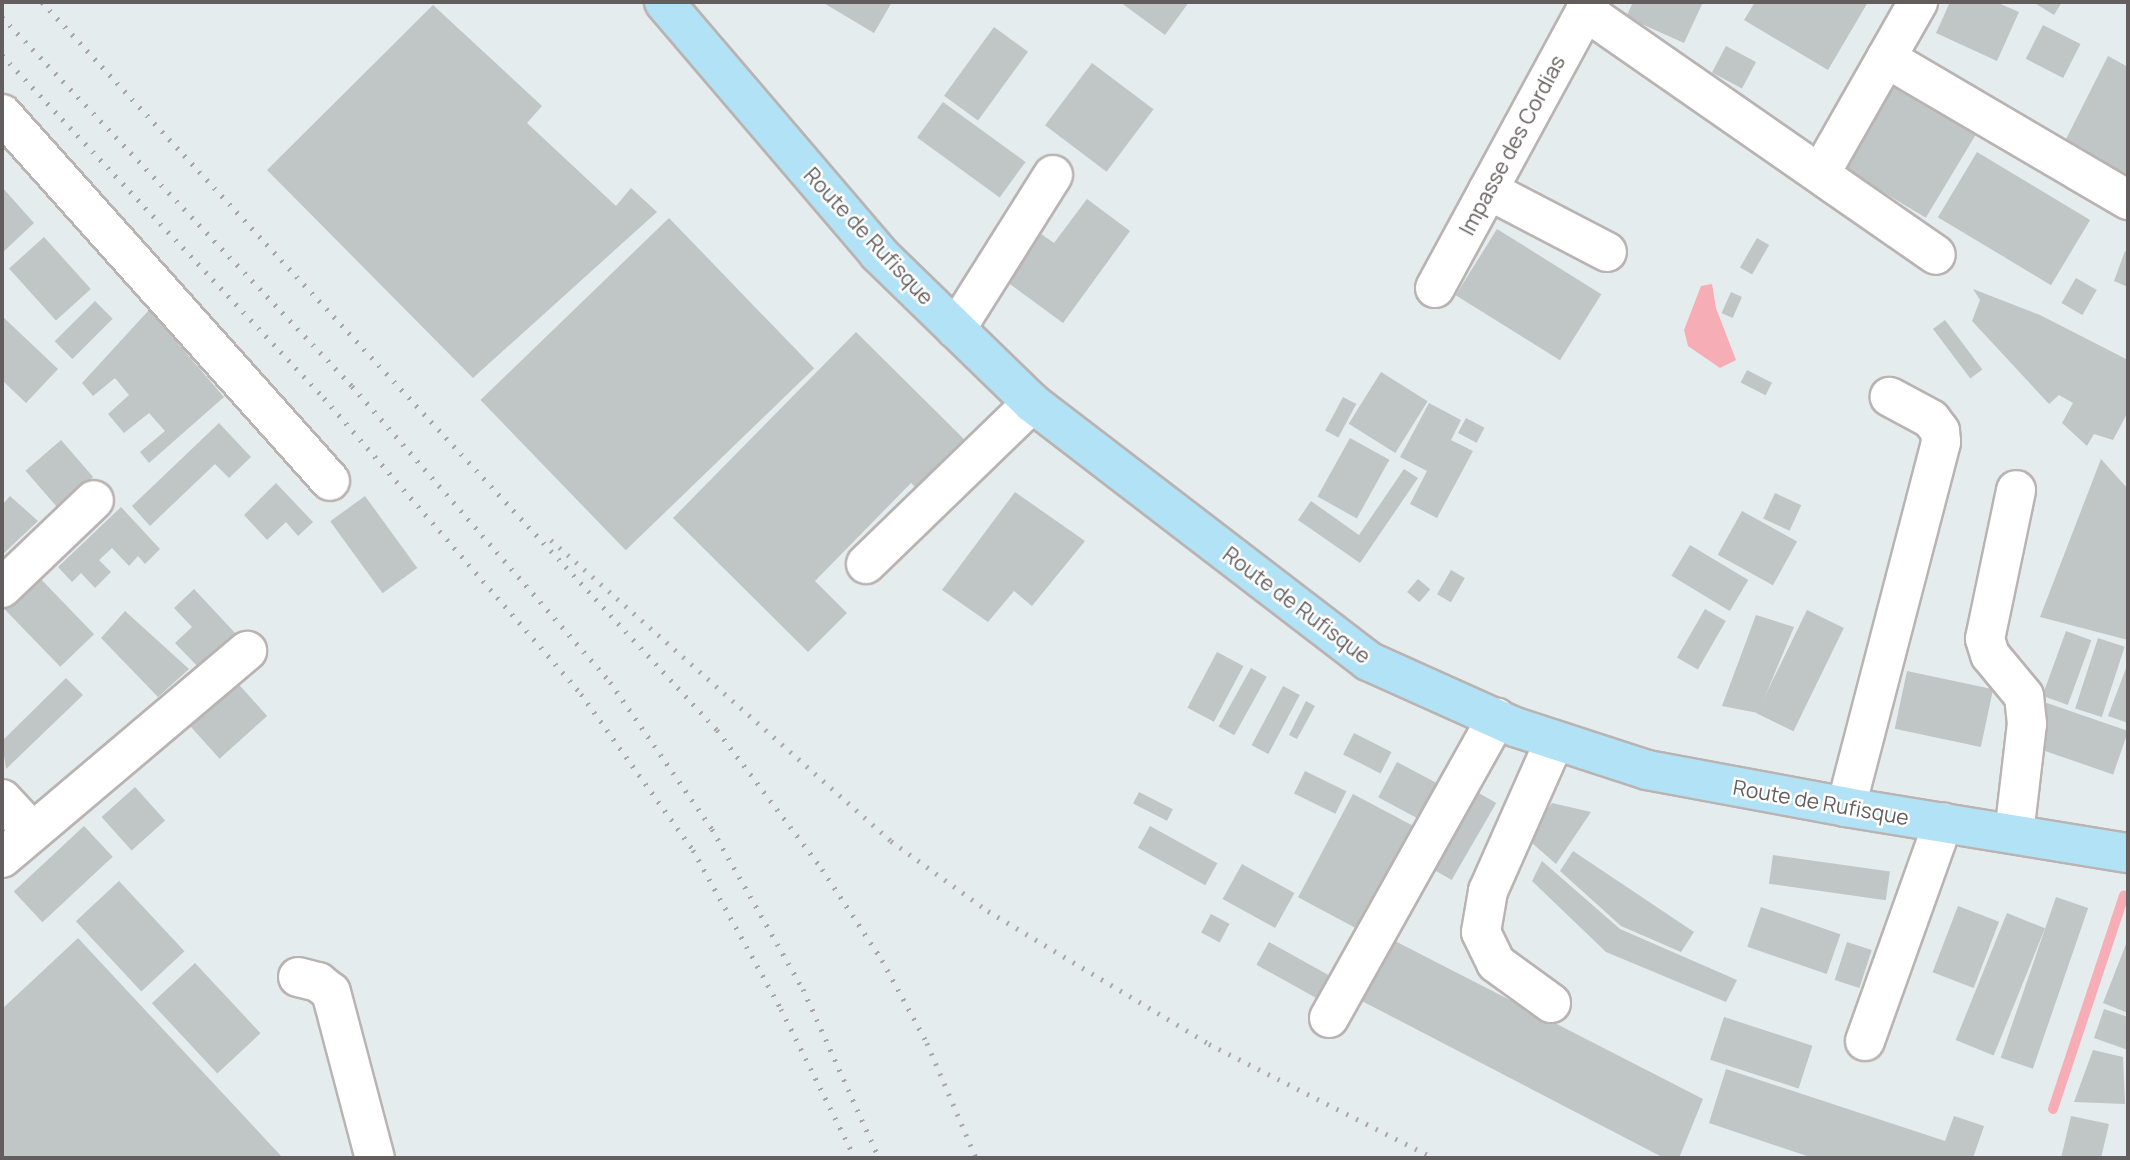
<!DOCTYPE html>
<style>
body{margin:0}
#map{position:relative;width:2130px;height:1160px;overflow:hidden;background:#e5ecee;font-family:Manrope,sans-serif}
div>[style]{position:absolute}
.water>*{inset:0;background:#f6adb5}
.stream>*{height:10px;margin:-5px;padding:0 5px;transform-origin:5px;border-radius:5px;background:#f6adb5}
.building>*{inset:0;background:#c0c5c6;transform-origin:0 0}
.roads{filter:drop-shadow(2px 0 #b9b3b2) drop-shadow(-2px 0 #b9b3b2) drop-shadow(0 2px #b9b3b2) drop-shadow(0 -2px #b9b3b2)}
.minor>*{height:38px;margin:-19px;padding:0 19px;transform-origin:19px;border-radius:19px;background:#fff}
.major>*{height:38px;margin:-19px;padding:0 19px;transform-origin:19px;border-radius:19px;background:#b2e2f6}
.rail>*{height:5px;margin-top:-2.5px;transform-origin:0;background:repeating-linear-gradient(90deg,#a9a6a6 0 2px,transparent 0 11px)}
span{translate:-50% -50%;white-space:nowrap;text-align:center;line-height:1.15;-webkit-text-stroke:5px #fff;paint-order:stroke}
.street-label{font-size:21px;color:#645d5d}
.frame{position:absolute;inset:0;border:4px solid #645d5d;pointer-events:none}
</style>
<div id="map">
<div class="water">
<div style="clip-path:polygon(1712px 284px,1716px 308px,1736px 360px,1720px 368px,1688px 346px,1684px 330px,1701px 286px)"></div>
</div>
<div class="stream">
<div style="left:2053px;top:1109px;width:225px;rotate:-71.6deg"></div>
</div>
<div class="building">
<div style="clip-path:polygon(822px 2px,892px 2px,874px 33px)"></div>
<div style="clip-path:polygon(1120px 2px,1189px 2px,1165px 35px)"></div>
<div style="clip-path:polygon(1633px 2px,1703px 2px,1684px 43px,1626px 17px)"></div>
<div style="clip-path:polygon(1755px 2px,1868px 2px,1828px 70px,1744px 20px)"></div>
<div style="clip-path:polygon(1950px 2px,1996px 2px,2019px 12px,1997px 61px,1936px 33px)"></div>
<div style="clip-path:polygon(2033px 2px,2062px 2px,2054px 15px)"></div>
<div style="clip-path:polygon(433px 5px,542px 106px,527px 123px,616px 206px,631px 188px,657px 212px,473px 378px,267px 170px)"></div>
<div style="left:2043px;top:25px;width:42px;height:38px;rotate:27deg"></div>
<div style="left:994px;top:27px;width:42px;height:85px;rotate:36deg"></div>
<div style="left:1726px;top:46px;width:34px;height:30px;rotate:28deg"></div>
<div style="clip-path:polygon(2108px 56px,2128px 67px,2128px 187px,2060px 151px)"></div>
<div style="left:1092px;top:63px;width:77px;height:78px;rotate:37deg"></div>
<div style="left:1888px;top:69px;width:109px;height:108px;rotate:31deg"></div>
<div style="left:943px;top:102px;width:102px;height:44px;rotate:36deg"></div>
<div style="left:1977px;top:152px;width:132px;height:76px;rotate:31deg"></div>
<div style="clip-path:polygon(2px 187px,34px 223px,2px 253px)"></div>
<div style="clip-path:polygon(1087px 199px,1130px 231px,1063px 323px,999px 276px,1034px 229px,1054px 243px)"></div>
<div style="left:669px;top:218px;width:209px;height:262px;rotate:46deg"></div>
<div style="left:1497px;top:229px;width:123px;height:78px;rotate:32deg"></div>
<div style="left:44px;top:237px;width:70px;height:47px;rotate:48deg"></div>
<div style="left:1757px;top:238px;width:14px;height:34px;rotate:30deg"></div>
<div style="clip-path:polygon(2125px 251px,2128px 253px,2128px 287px,2114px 281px)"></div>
<div style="left:2076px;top:278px;width:24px;height:29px;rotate:30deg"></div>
<div style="clip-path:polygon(1973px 289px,2040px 315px,2128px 360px,2128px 412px,2113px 440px,2094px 434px,2087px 446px,2062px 423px,2073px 403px,2059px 395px,2049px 404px,1972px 321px,1980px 300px)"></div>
<div style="left:1731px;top:292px;width:12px;height:23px;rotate:24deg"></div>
<div style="left:95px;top:301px;width:25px;height:57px;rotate:45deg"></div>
<div style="clip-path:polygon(149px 310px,224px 397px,149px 463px,140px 452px,165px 431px,149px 413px,124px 433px,108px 414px,129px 395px,115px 378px,93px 396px,82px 383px)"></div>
<div style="clip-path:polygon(2px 316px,58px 369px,26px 403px,2px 380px)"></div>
<div style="left:1945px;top:320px;width:62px;height:15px;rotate:53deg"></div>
<div style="clip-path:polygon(856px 332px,976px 451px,927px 499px,911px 483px,815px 581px,847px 613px,808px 652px,673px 518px)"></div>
<div style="left:1747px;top:370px;width:28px;height:14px;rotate:27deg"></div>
<div style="left:1381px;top:372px;width:55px;height:61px;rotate:32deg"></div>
<div style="left:1343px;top:397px;width:15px;height:38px;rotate:28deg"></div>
<div style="clip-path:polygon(1429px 403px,1461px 420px,1451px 440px,1473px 451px,1437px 518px,1410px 504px,1427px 471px,1400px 457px)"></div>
<div style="left:1466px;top:418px;width:21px;height:17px;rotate:28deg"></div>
<div style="clip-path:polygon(219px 423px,251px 457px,229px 478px,215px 464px,150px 526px,132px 506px)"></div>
<div style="left:1350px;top:438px;width:45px;height:67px;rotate:29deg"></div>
<div style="left:61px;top:440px;width:49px;height:47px;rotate:49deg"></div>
<div style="clip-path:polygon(2101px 459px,2128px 489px,2128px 640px,2040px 617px)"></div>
<div style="clip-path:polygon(1404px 469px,1418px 478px,1360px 563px,1298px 520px,1311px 501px,1359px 535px)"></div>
<div style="clip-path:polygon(276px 483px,313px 522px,298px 536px,286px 522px,267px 540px,244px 515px)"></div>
<div style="clip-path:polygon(1015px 492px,1085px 541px,1032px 606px,1014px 591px,988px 622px,942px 590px)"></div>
<div style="left:1775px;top:493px;width:29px;height:28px;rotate:25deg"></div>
<div style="clip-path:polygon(10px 496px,38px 521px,2px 555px,2px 505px)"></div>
<div style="left:365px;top:496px;width:89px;height:43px;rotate:54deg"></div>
<div style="clip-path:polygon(121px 507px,160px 549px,145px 564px,138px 556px,129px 566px,112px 548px,99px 560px,111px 572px,95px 588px,81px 573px,72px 582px,58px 567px)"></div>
<div style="left:1742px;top:511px;width:63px;height:50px;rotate:29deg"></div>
<div style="left:1690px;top:545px;width:68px;height:36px;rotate:31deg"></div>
<div style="left:1451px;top:570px;width:16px;height:28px;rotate:30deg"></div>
<div style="left:35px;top:573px;width:85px;height:47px;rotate:46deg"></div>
<div style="left:1418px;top:579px;width:16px;height:17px;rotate:40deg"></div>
<div style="clip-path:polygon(194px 589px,236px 634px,200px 669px,175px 643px,192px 627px,174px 608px)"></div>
<div style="left:1705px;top:609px;width:24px;height:56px;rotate:30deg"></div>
<div style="left:1807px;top:610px;width:41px;height:115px;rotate:26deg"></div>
<div style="clip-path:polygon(125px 611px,189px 669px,158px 697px,101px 638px)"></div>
<div style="clip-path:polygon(1756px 615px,1794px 627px,1758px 713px,1722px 706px)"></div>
<div style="left:2066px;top:631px;width:27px;height:69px;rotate:20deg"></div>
<div style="left:2098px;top:638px;width:28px;height:74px;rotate:18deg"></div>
<div style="left:1217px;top:652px;width:30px;height:63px;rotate:28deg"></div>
<div style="clip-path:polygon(2128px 663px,2128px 723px,2108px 716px)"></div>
<div style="left:1251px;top:668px;width:18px;height:67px;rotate:29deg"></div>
<div style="left:1907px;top:671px;width:88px;height:59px;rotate:12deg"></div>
<div style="clip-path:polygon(66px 678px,83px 695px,6px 769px,2px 741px)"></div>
<div style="left:233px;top:678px;width:51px;height:64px;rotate:48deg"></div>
<div style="left:1283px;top:686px;width:19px;height:67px;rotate:28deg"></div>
<div style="clip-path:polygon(1306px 701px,1315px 706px,1297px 739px,1289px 735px)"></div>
<div style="left:2044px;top:702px;width:89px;height:46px;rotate:19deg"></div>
<div style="left:1354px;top:733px;width:42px;height:24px;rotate:27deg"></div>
<div style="left:1397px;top:762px;width:47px;height:40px;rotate:28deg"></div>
<div style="left:1305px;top:771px;width:46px;height:25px;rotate:26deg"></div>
<div style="left:1465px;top:785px;width:36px;height:89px;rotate:30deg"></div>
<div style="left:135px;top:787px;width:45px;height:45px;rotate:48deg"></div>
<div style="left:1139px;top:792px;width:38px;height:13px;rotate:27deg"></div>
<div style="left:1353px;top:794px;width:70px;height:117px;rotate:28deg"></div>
<div style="clip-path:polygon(1552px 803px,1591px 812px,1556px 864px,1525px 837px)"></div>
<div style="left:84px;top:826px;width:42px;height:96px;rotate:47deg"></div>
<div style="left:1150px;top:826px;width:77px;height:25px;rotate:29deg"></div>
<div style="clip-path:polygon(1573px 851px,1694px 932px,1681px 952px,1621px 926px,1560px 871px)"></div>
<div style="left:1773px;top:855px;width:118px;height:29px;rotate:8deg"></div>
<div style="clip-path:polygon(1542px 861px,1620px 929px,1737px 980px,1726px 1002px,1606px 952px,1532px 881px)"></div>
<div style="left:1242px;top:864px;width:60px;height:40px;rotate:29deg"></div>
<div style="left:119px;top:881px;width:96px;height:59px;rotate:47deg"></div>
<div style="left:2056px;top:897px;width:34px;height:170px;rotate:19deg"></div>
<div style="left:1958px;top:906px;width:44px;height:71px;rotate:21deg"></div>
<div style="left:1761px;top:907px;width:84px;height:42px;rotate:19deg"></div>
<div style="left:2007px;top:913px;width:41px;height:137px;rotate:22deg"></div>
<div style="left:1211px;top:914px;width:21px;height:21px;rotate:28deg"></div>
<div style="clip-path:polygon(78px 938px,283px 1158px,2px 1158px,2px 1009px)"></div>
<div style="clip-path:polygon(1391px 939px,1703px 1099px,1679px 1158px,1664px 1158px,1360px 1000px)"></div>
<div style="clip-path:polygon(2128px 939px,2128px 1013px,2103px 1003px)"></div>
<div style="left:1269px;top:942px;width:71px;height:26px;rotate:29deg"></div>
<div style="left:1847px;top:942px;width:26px;height:40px;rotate:18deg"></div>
<div style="left:195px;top:963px;width:96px;height:59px;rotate:47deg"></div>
<div style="clip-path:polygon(2104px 1009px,2128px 1017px,2128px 1050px,2094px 1038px)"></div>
<div style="left:1724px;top:1017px;width:93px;height:45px;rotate:18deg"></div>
<div style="clip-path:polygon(2093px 1050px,2123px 1057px,2125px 1104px,2074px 1102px)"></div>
<div style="clip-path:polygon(1726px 1069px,1945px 1141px,1954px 1116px,1984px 1126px,1973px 1158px,1813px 1158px,1709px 1123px)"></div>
<div style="clip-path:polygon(2071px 1116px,2109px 1124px,2101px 1158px,2061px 1158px)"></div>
</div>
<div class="roads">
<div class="minor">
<div style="left:1585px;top:11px;width:427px;rotate:34.8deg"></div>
<div style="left:1886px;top:58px;width:281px;rotate:30.4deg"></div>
<div style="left:2px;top:114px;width:492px;rotate:48.2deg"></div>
<div style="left:1820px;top:174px;width:198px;rotate:-60.3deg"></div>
<div style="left:1488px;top:190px;width:134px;rotate:27.5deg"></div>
<div style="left:1435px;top:288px;width:325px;rotate:-61.5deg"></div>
<div style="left:956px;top:329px;width:182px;rotate:-57.8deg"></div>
<div style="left:866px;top:564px;width:231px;rotate:-44.1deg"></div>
<div style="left:2px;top:588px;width:127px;rotate:-43.7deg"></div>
<div style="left:2px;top:799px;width:42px;rotate:46.9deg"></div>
<div style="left:1846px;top:807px;width:377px;rotate:-75.4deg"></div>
<div style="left:1941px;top:442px;width:11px;rotate:-95deg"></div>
<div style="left:1940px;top:431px;width:15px;rotate:-127deg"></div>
<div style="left:1931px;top:419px;width:47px;rotate:-151.8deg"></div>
<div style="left:2014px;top:834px;width:111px;rotate:-83.3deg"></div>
<div style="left:2027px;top:724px;width:28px;rotate:-96deg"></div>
<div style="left:2024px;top:696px;width:53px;rotate:-129.7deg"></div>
<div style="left:1990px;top:655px;width:17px;rotate:-107deg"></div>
<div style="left:1985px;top:639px;width:152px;rotate:-78.2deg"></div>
<div style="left:2px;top:858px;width:321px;rotate:-40.2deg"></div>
<div style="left:298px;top:977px;width:21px;rotate:14deg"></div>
<div style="left:318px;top:982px;width:16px;rotate:38deg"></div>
<div style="left:331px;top:992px;width:172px;rotate:75.2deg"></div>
<div style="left:1551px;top:1003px;width:68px;rotate:-144deg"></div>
<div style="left:1496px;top:963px;width:34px;rotate:-116deg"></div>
<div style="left:1481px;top:932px;width:42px;rotate:-80.3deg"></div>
<div style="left:1488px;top:891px;width:165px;rotate:-66.1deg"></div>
<div style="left:1329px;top:1018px;width:344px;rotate:-60.8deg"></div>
<div style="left:1865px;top:1041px;width:232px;rotate:-70.3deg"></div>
</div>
<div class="major">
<div style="left:664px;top:2px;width:330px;rotate:49.5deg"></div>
<div style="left:878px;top:253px;width:215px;rotate:44.2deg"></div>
<div style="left:1032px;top:403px;width:424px;rotate:37.5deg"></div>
<div style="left:1368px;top:661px;width:161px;rotate:24.2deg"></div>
<div style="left:1515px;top:727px;width:139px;rotate:18deg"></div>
<div style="left:1647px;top:770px;width:202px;rotate:10.5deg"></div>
<div style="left:1846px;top:807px;width:286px;rotate:9.3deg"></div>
</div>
</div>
<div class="rail">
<div style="left:42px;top:2px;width:993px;rotate:47.16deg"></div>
<div style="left:717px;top:730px;width:174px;rotate:52.9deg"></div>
<div style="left:822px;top:869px;width:109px;rotate:56.6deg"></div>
<div style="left:882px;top:960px;width:94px;rotate:61.5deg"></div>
<div style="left:927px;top:1043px;width:125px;rotate:66.9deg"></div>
<div style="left:2px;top:17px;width:509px;rotate:46.51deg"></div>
<div style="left:352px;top:386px;width:393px;rotate:48.9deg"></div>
<div style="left:610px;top:682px;width:179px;rotate:55.2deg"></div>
<div style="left:712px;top:829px;width:184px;rotate:60.4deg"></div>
<div style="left:803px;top:989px;width:185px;rotate:65.8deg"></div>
<div style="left:2px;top:55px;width:470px;rotate:46.8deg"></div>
<div style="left:324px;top:398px;width:392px;rotate:49deg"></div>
<div style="left:581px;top:694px;width:192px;rotate:54.3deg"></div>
<div style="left:693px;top:850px;width:182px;rotate:61deg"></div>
<div style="left:781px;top:1009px;width:166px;rotate:63.6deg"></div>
<div style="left:551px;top:540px;width:454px;rotate:41.5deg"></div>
<div style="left:891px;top:841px;width:120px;rotate:35.8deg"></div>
<div style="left:988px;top:911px;width:258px;rotate:31deg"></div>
<div style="left:1209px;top:1044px;width:252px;rotate:26.9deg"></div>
</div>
<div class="street-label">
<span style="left:1512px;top:145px;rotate:-62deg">Impasse des Cordias</span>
<span style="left:869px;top:236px;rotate:47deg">Route de Rufisque</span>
<span style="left:1297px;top:605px;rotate:37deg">Route de Rufisque</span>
<span style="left:1821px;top:802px;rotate:10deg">Route de Rufisque</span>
</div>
<div class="frame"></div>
</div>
